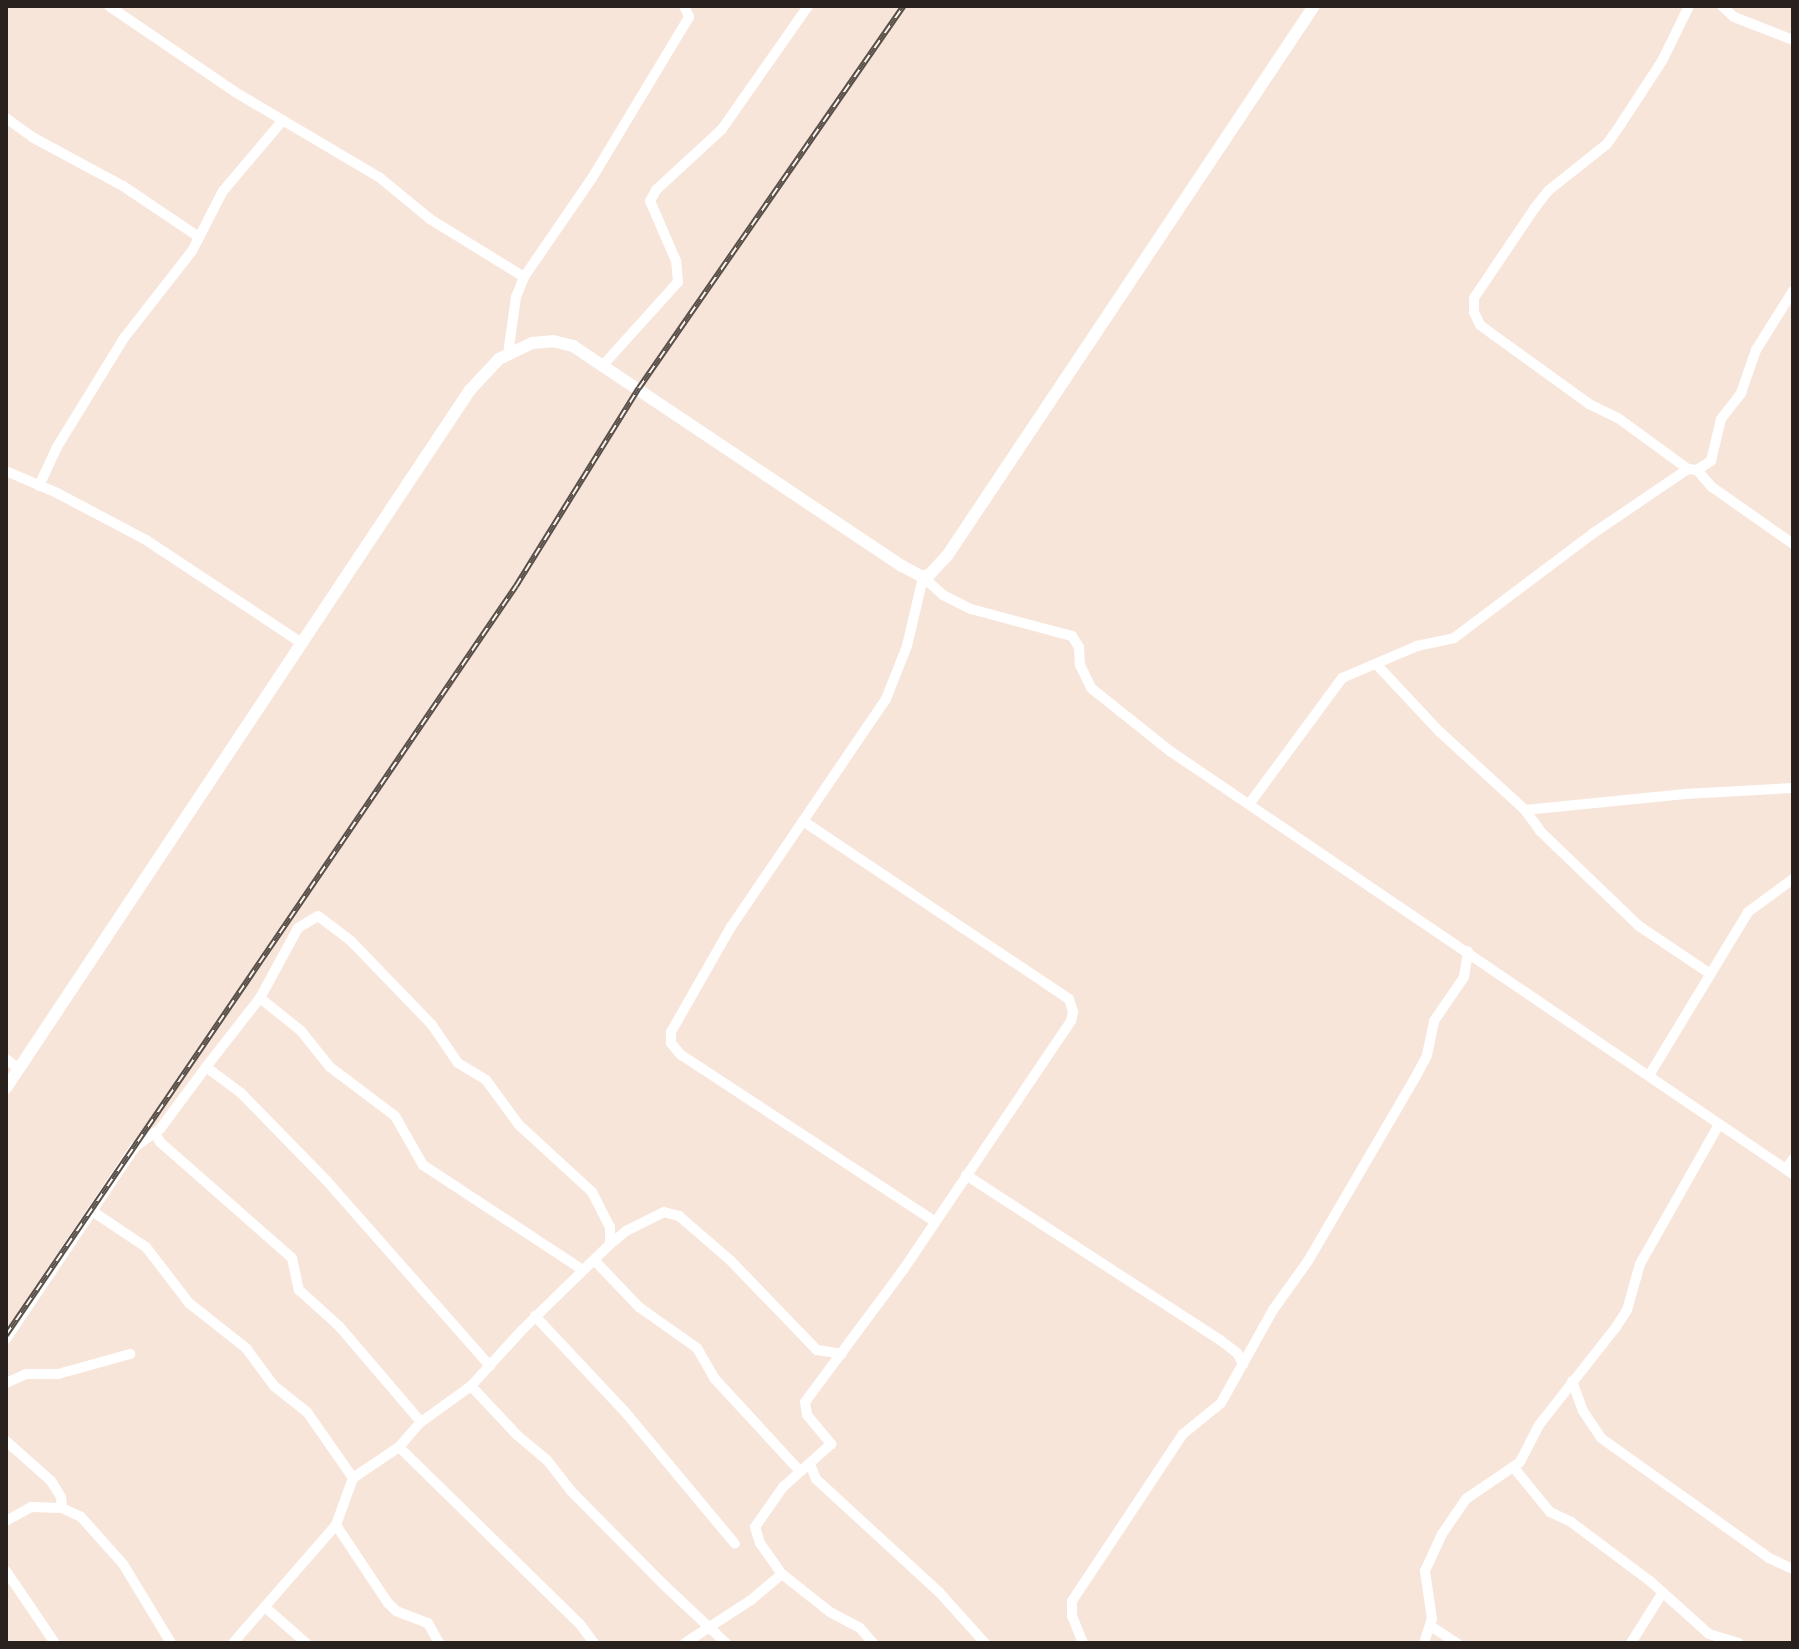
<!DOCTYPE html>
<style>
body{margin:0}
#map{position:relative;width:1799px;height:1649px;overflow:hidden;background:#f8e5d9;font-family:"Noto Serif",serif}
div>[style]{position:absolute}
.minor>*{height:10px;margin:-5px;padding:0 5px;transform-origin:5px;border-radius:5px;background:#fff}
.tertiary>*{height:12px;margin:-6px;padding:0 6px;transform-origin:6px;border-radius:6px;background:#fff}
.rail>*{height:6px;margin-top:-3px;transform-origin:0;background:repeating-linear-gradient(90deg,#fcf5f0 0 9px,#584f49 0 18px);box-sizing:border-box;border-block:2px solid #584f49}
span{translate:-50% -50%;white-space:nowrap;text-align:center;line-height:1.15;-webkit-text-stroke:8px #fcf5f0;paint-order:stroke}
.frame{position:absolute;inset:0;border:8px solid #28211d;pointer-events:none}
</style>
<div id="map">
<div class="minor">
<div style="left:109px;top:6px;width:153px;rotate:34.3deg"></div>
<div style="left:235px;top:92px;width:167px;rotate:30.6deg"></div>
<div style="left:379px;top:177px;width:66px;rotate:39.5deg"></div>
<div style="left:430px;top:219px;width:110px;rotate:31.7deg"></div>
<div style="left:1689px;top:6px;width:61px;rotate:116.1deg"></div>
<div style="left:1662px;top:61px;width:75px;rotate:123.1deg"></div>
<div style="left:1621px;top:124px;width:24px;rotate:125deg"></div>
<div style="left:1607px;top:144px;width:75px;rotate:141.5deg"></div>
<div style="left:1548px;top:191px;width:23px;rotate:128deg"></div>
<div style="left:1534px;top:209px;width:107px;rotate:124deg"></div>
<div style="left:1474px;top:298px;width:14px;rotate:90deg"></div>
<div style="left:1474px;top:312px;width:14px;rotate:65deg"></div>
<div style="left:1480px;top:325px;width:135px;rotate:35.9deg"></div>
<div style="left:1589px;top:404px;width:32px;rotate:26deg"></div>
<div style="left:1618px;top:418px;width:87px;rotate:36.1deg"></div>
<div style="left:1688px;top:469px;width:9px;rotate:6deg"></div>
<div style="left:1697px;top:470px;width:17px;rotate:-33deg"></div>
<div style="left:1711px;top:461px;width:43px;rotate:-76.6deg"></div>
<div style="left:1721px;top:419px;width:33px;rotate:-52deg"></div>
<div style="left:1741px;top:393px;width:46px;rotate:-70.8deg"></div>
<div style="left:1756px;top:350px;width:70px;rotate:-57.9deg"></div>
<div style="left:1722px;top:6px;width:16px;rotate:43deg"></div>
<div style="left:1734px;top:17px;width:63px;rotate:21.3deg"></div>
<div style="left:6px;top:118px;width:32px;rotate:36deg"></div>
<div style="left:32px;top:137px;width:103px;rotate:28.3deg"></div>
<div style="left:123px;top:186px;width:92px;rotate:33.9deg"></div>
<div style="left:508px;top:354px;width:58px;rotate:-82deg"></div>
<div style="left:516px;top:297px;width:22px;rotate:-68deg"></div>
<div style="left:524px;top:277px;width:120px;rotate:-55.5deg"></div>
<div style="left:592px;top:178px;width:188px;rotate:-58.9deg"></div>
<div style="left:689px;top:17px;width:12px;rotate:-114deg"></div>
<div style="left:604px;top:364px;width:110px;rotate:-47.9deg"></div>
<div style="left:678px;top:282px;width:21px;rotate:-95deg"></div>
<div style="left:676px;top:261px;width:65px;rotate:-113.4deg"></div>
<div style="left:650px;top:201px;width:13px;rotate:-61deg"></div>
<div style="left:656px;top:190px;width:90px;rotate:-42.7deg"></div>
<div style="left:722px;top:129px;width:150px;rotate:-55deg"></div>
<div style="left:1697px;top:470px;width:23px;rotate:49deg"></div>
<div style="left:1712px;top:487px;width:99px;rotate:35.1deg"></div>
<div style="left:6px;top:471px;width:56px;rotate:23.3deg"></div>
<div style="left:57px;top:493px;width:101px;rotate:27.8deg"></div>
<div style="left:146px;top:540px;width:188px;rotate:33.5deg"></div>
<div style="left:39px;top:486px;width:43px;rotate:-65.2deg"></div>
<div style="left:57px;top:447px;width:128px;rotate:-58.4deg"></div>
<div style="left:124px;top:338px;width:110px;rotate:-52deg"></div>
<div style="left:192px;top:251px;width:68px;rotate:-62.7deg"></div>
<div style="left:223px;top:191px;width:93px;rotate:-49.8deg"></div>
<div style="left:1377px;top:665px;width:92px;rotate:46.8deg"></div>
<div style="left:1440px;top:732px;width:115px;rotate:42.5deg"></div>
<div style="left:1525px;top:810px;width:26px;rotate:54deg"></div>
<div style="left:1540px;top:831px;width:137px;rotate:43.8deg"></div>
<div style="left:1639px;top:926px;width:84px;rotate:33.9deg"></div>
<div style="left:1250px;top:803px;width:155px;rotate:-53.6deg"></div>
<div style="left:1342px;top:678px;width:82px;rotate:-23.1deg"></div>
<div style="left:1417px;top:646px;width:38px;rotate:-12deg"></div>
<div style="left:1454px;top:638px;width:173px;rotate:-37deg"></div>
<div style="left:1592px;top:534px;width:116px;rotate:-34.1deg"></div>
<div style="left:1525px;top:810px;width:161px;rotate:-5.7deg"></div>
<div style="left:1685px;top:794px;width:108px;rotate:-3.2deg"></div>
<div style="left:803px;top:821px;width:320px;rotate:33.8deg"></div>
<div style="left:1069px;top:999px;width:14px;rotate:73deg"></div>
<div style="left:1073px;top:1012px;width:9px;rotate:103deg"></div>
<div style="left:1071px;top:1021px;width:300px;rotate:124deg"></div>
<div style="left:903px;top:1270px;width:164px;rotate:126.6deg"></div>
<div style="left:805px;top:1402px;width:13px;rotate:81deg"></div>
<div style="left:807px;top:1415px;width:38px;rotate:50deg"></div>
<div style="left:831px;top:1444px;width:64px;rotate:138.1deg"></div>
<div style="left:783px;top:1487px;width:49px;rotate:125deg"></div>
<div style="left:755px;top:1527px;width:17px;rotate:73deg"></div>
<div style="left:760px;top:1543px;width:38px;rotate:55deg"></div>
<div style="left:782px;top:1574px;width:61px;rotate:38.4deg"></div>
<div style="left:830px;top:1612px;width:34px;rotate:28deg"></div>
<div style="left:860px;top:1628px;width:20px;rotate:49deg"></div>
<div style="left:260px;top:998px;width:53px;rotate:38.8deg"></div>
<div style="left:301px;top:1031px;width:46px;rotate:51.1deg"></div>
<div style="left:330px;top:1067px;width:81px;rotate:37deg"></div>
<div style="left:395px;top:1116px;width:56px;rotate:60.3deg"></div>
<div style="left:423px;top:1165px;width:191px;rotate:33.3deg"></div>
<div style="left:6px;top:1059px;width:16px;rotate:38deg"></div>
<div style="left:206px;top:1067px;width:88px;rotate:-52deg"></div>
<div style="left:260px;top:998px;width:80px;rotate:-61.5deg"></div>
<div style="left:298px;top:928px;width:23px;rotate:-31deg"></div>
<div style="left:318px;top:916px;width:40px;rotate:37deg"></div>
<div style="left:350px;top:940px;width:118px;rotate:46deg"></div>
<div style="left:432px;top:1025px;width:46px;rotate:55.6deg"></div>
<div style="left:458px;top:1063px;width:33px;rotate:31deg"></div>
<div style="left:486px;top:1080px;width:56px;rotate:53.7deg"></div>
<div style="left:519px;top:1125px;width:99px;rotate:42.5deg"></div>
<div style="left:592px;top:1192px;width:39px;rotate:63deg"></div>
<div style="left:610px;top:1227px;width:17px;rotate:90deg"></div>
<div style="left:1650px;top:1074px;width:189px;rotate:-58.8deg"></div>
<div style="left:1748px;top:912px;width:56px;rotate:-36.3deg"></div>
<div style="left:155px;top:1133px;width:10px;rotate:61deg"></div>
<div style="left:160px;top:1142px;width:176px;rotate:41.3deg"></div>
<div style="left:292px;top:1258px;width:33px;rotate:78deg"></div>
<div style="left:299px;top:1290px;width:54px;rotate:42deg"></div>
<div style="left:339px;top:1326px;width:126px;rotate:49.5deg"></div>
<div style="left:1786px;top:1169px;width:12px;rotate:-55deg"></div>
<div style="left:966px;top:1175px;width:303px;rotate:33deg"></div>
<div style="left:1220px;top:1340px;width:21px;rotate:37deg"></div>
<div style="left:1237px;top:1353px;width:13px;rotate:61deg"></div>
<div style="left:92px;top:1211px;width:65px;rotate:33.7deg"></div>
<div style="left:146px;top:1247px;width:71px;rotate:52.5deg"></div>
<div style="left:189px;top:1303px;width:73px;rotate:38.3deg"></div>
<div style="left:246px;top:1348px;width:47px;rotate:53.6deg"></div>
<div style="left:274px;top:1386px;width:42px;rotate:38.2deg"></div>
<div style="left:307px;top:1412px;width:80px;rotate:55.1deg"></div>
<div style="left:353px;top:1478px;width:50px;rotate:109.9deg"></div>
<div style="left:336px;top:1525px;width:157px;rotate:131.1deg"></div>
<div style="left:934px;top:1221px;width:303px;rotate:-146.7deg"></div>
<div style="left:681px;top:1055px;width:16px;rotate:-130deg"></div>
<div style="left:671px;top:1043px;width:11px;rotate:-90deg"></div>
<div style="left:671px;top:1032px;width:121px;rotate:-60.3deg"></div>
<div style="left:731px;top:927px;width:276px;rotate:-55.8deg"></div>
<div style="left:886px;top:699px;width:57px;rotate:-68.4deg"></div>
<div style="left:907px;top:646px;width:71px;rotate:-76.9deg"></div>
<div style="left:923px;top:577px;width:27px;rotate:42deg"></div>
<div style="left:943px;top:595px;width:31px;rotate:27deg"></div>
<div style="left:971px;top:609px;width:105px;rotate:15deg"></div>
<div style="left:1072px;top:636px;width:13px;rotate:58deg"></div>
<div style="left:1079px;top:647px;width:18px;rotate:87deg"></div>
<div style="left:1080px;top:665px;width:25px;rotate:64deg"></div>
<div style="left:1091px;top:688px;width:101px;rotate:38.6deg"></div>
<div style="left:1170px;top:751px;width:753px;rotate:34.18deg"></div>
<div style="left:594px;top:1260px;width:65px;rotate:46.2deg"></div>
<div style="left:639px;top:1307px;width:71px;rotate:35.3deg"></div>
<div style="left:697px;top:1348px;width:34px;rotate:60deg"></div>
<div style="left:714px;top:1378px;width:125px;rotate:47.3deg"></div>
<div style="left:535px;top:1316px;width:133px;rotate:46.8deg"></div>
<div style="left:626px;top:1413px;width:170px;rotate:50.2deg"></div>
<div style="left:6px;top:1339px;width:231px;rotate:-56.1deg"></div>
<div style="left:135px;top:1147px;width:31px;rotate:-36deg"></div>
<div style="left:160px;top:1129px;width:77px;rotate:-53.4deg"></div>
<div style="left:206px;top:1067px;width:44px;rotate:36.6deg"></div>
<div style="left:241px;top:1093px;width:122px;rotate:45.7deg"></div>
<div style="left:326px;top:1180px;width:248px;rotate:48.6deg"></div>
<div style="left:1572px;top:1381px;width:32px;rotate:70deg"></div>
<div style="left:1583px;top:1411px;width:32px;rotate:56deg"></div>
<div style="left:1601px;top:1438px;width:206px;rotate:35.5deg"></div>
<div style="left:1769px;top:1558px;width:26px;rotate:25deg"></div>
<div style="left:6px;top:1383px;width:22px;rotate:-24deg"></div>
<div style="left:26px;top:1374px;width:32px"></div>
<div style="left:58px;top:1374px;width:75px;rotate:-15.5deg"></div>
<div style="left:471px;top:1386px;width:67px;rotate:46.8deg"></div>
<div style="left:517px;top:1435px;width:39px;rotate:40deg"></div>
<div style="left:547px;top:1460px;width:39px;rotate:52deg"></div>
<div style="left:571px;top:1491px;width:134px;rotate:45.3deg"></div>
<div style="left:665px;top:1586px;width:83px;rotate:43.1deg"></div>
<div style="left:6px;top:1441px;width:60px;rotate:41.6deg"></div>
<div style="left:51px;top:1481px;width:19px;rotate:58deg"></div>
<div style="left:61px;top:1497px;width:11px;rotate:85deg"></div>
<div style="left:399px;top:1447px;width:252px;rotate:44.4deg"></div>
<div style="left:579px;top:1623px;width:25px;rotate:53deg"></div>
<div style="left:810px;top:1464px;width:16px;rotate:68deg"></div>
<div style="left:816px;top:1479px;width:167px;rotate:42.6deg"></div>
<div style="left:939px;top:1592px;width:69px;rotate:48deg"></div>
<div style="left:1514px;top:1468px;width:57px;rotate:50.7deg"></div>
<div style="left:1550px;top:1512px;width:23px;rotate:25deg"></div>
<div style="left:1571px;top:1522px;width:99px;rotate:36.8deg"></div>
<div style="left:1650px;top:1581px;width:79px;rotate:41.9deg"></div>
<div style="left:1709px;top:1634px;width:31px;rotate:17deg"></div>
<div style="left:353px;top:1478px;width:55px;rotate:-34deg"></div>
<div style="left:399px;top:1447px;width:33px;rotate:-49deg"></div>
<div style="left:421px;top:1422px;width:62px;rotate:-35.8deg"></div>
<div style="left:471px;top:1386px;width:74px;rotate:-47.7deg"></div>
<div style="left:521px;top:1331px;width:124px;rotate:-44.3deg"></div>
<div style="left:610px;top:1244px;width:21px;rotate:-39deg"></div>
<div style="left:626px;top:1231px;width:42px;rotate:-26.6deg"></div>
<div style="left:664px;top:1212px;width:16px;rotate:15deg"></div>
<div style="left:679px;top:1216px;width:67px;rotate:40.8deg"></div>
<div style="left:730px;top:1260px;width:125px;rotate:46deg"></div>
<div style="left:817px;top:1350px;width:25px;rotate:9deg"></div>
<div style="left:6px;top:1521px;width:29px;rotate:-29deg"></div>
<div style="left:31px;top:1507px;width:31px;rotate:2deg"></div>
<div style="left:62px;top:1508px;width:21px;rotate:25deg"></div>
<div style="left:81px;top:1517px;width:63px;rotate:48.2deg"></div>
<div style="left:123px;top:1564px;width:92px;rotate:58.7deg"></div>
<div style="left:336px;top:1525px;width:94px;rotate:56.3deg"></div>
<div style="left:388px;top:1603px;width:11px;rotate:45deg"></div>
<div style="left:396px;top:1611px;width:34px;rotate:21deg"></div>
<div style="left:428px;top:1623px;width:23px;rotate:61deg"></div>
<div style="left:6px;top:1571px;width:87px;rotate:55.8deg"></div>
<div style="left:265px;top:1607px;width:55px;rotate:41.3deg"></div>
<div style="left:1432px;top:1627px;width:30px;rotate:33deg"></div>
<div style="left:685px;top:1643px;width:79px;rotate:-33.1deg"></div>
<div style="left:751px;top:1600px;width:40px;rotate:-40deg"></div>
<div style="left:1083px;top:1643px;width:29px;rotate:-112deg"></div>
<div style="left:1072px;top:1616px;width:15px;rotate:-90deg"></div>
<div style="left:1072px;top:1601px;width:201px;rotate:-56.4deg"></div>
<div style="left:1183px;top:1434px;width:49px;rotate:-39.2deg"></div>
<div style="left:1221px;top:1403px;width:107px;rotate:-60.8deg"></div>
<div style="left:1273px;top:1310px;width:60px;rotate:-54.5deg"></div>
<div style="left:1308px;top:1261px;width:212px;rotate:-59.7deg"></div>
<div style="left:1415px;top:1078px;width:26px;rotate:-62deg"></div>
<div style="left:1427px;top:1055px;width:35px;rotate:-78deg"></div>
<div style="left:1434px;top:1021px;width:53px;rotate:-55.7deg"></div>
<div style="left:1464px;top:977px;width:26px;rotate:-81deg"></div>
<div style="left:1424px;top:1643px;width:25px;rotate:-72deg"></div>
<div style="left:1432px;top:1619px;width:49px;rotate:-98.3deg"></div>
<div style="left:1425px;top:1571px;width:41px;rotate:-65.3deg"></div>
<div style="left:1442px;top:1534px;width:42px;rotate:-55.6deg"></div>
<div style="left:1466px;top:1499px;width:65px;rotate:-34.4deg"></div>
<div style="left:1520px;top:1462px;width:42px;rotate:-62.8deg"></div>
<div style="left:1539px;top:1425px;width:125px;rotate:-51.8deg"></div>
<div style="left:1616px;top:1327px;width:20px;rotate:-57deg"></div>
<div style="left:1627px;top:1310px;width:48px;rotate:-74.2deg"></div>
<div style="left:1640px;top:1264px;width:159px;rotate:-60.5deg"></div>
<div style="left:1631px;top:1643px;width:60px;rotate:-57.9deg"></div>
</div>
<div class="tertiary">
<div style="left:6px;top:1088px;width:838px;rotate:-56.39deg"></div>
<div style="left:470px;top:390px;width:42px;rotate:-46.9deg"></div>
<div style="left:499px;top:359px;width:37px;rotate:-26deg"></div>
<div style="left:532px;top:343px;width:21px;rotate:-5deg"></div>
<div style="left:553px;top:341px;width:21px;rotate:14deg"></div>
<div style="left:573px;top:346px;width:396px;rotate:33.8deg"></div>
<div style="left:902px;top:566px;width:24px;rotate:28deg"></div>
<div style="left:923px;top:577px;width:8px;rotate:-23deg"></div>
<div style="left:930px;top:574px;width:25px;rotate:-47deg"></div>
<div style="left:947px;top:556px;width:661px;rotate:-56.29deg"></div>
</div>
<div class="rail">
<div style="left:6px;top:1335px;width:906px;rotate:-55.75deg"></div>
<div style="left:516px;top:586px;width:233px;rotate:-58.2deg"></div>
<div style="left:639px;top:388px;width:465px;rotate:-55.3deg"></div>
</div>
<div class="frame"></div>
</div>
